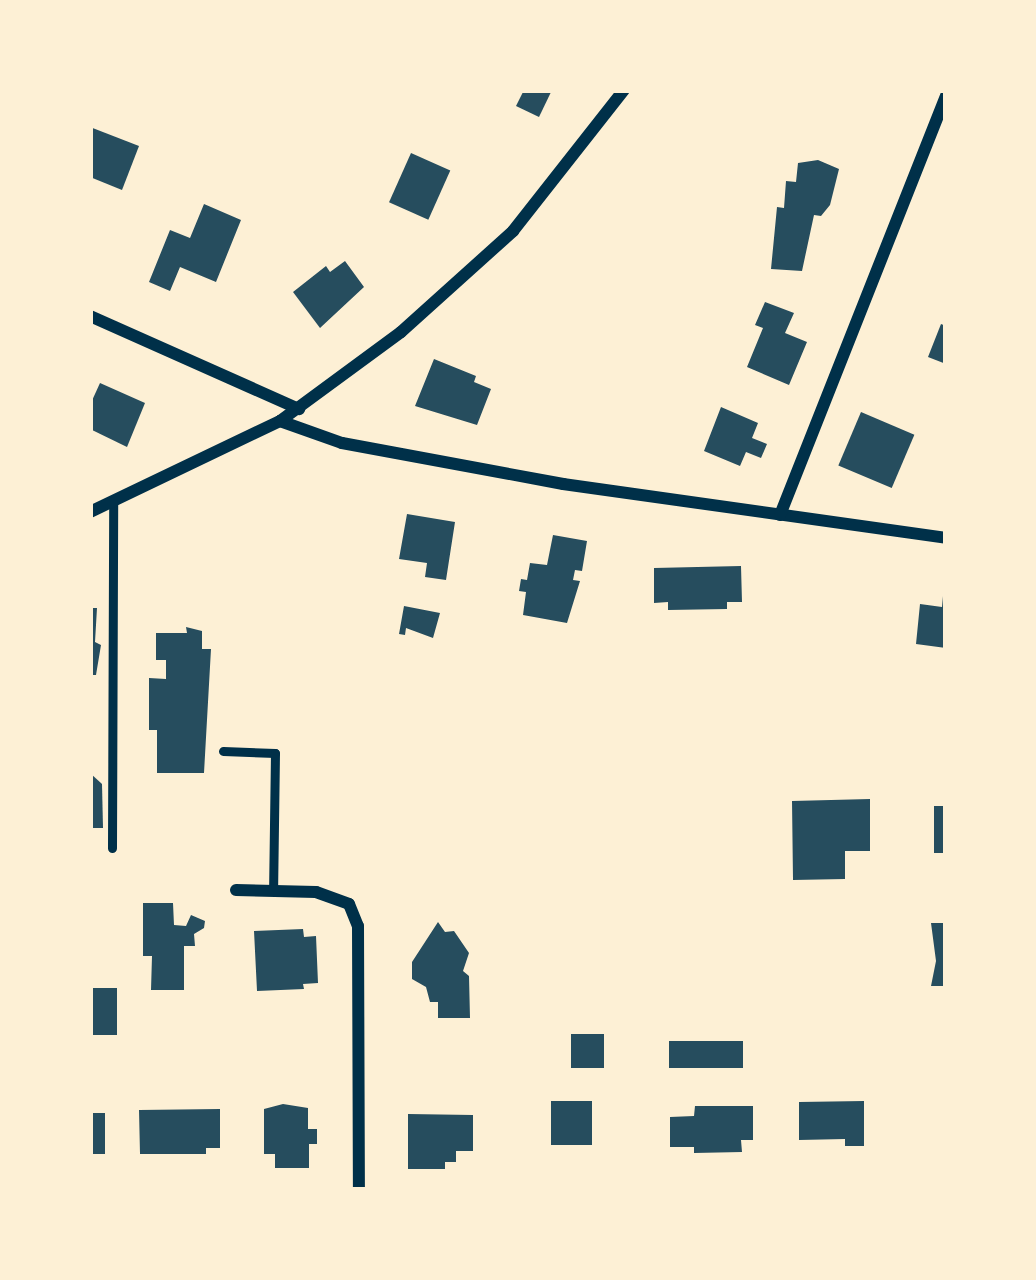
<!DOCTYPE html>
<style>
body{margin:0}
#map{position:relative;width:1036px;height:1280px;overflow:hidden;background:#fdf0d5;font-family:"Times New Roman",serif}
div>[style]{position:absolute}
.building>*{inset:0;background:#264d5e;transform-origin:0 0}
.service>*{height:9px;margin:-4.5px;padding:0 4.5px;transform-origin:4.5px;border-radius:4.5px;background:#003049}
.minor>*{height:12px;margin:-6px;padding:0 6px;transform-origin:6px;border-radius:6px;background:#003049}
span{translate:-50% -50%;white-space:nowrap;text-align:center;line-height:1.15;-webkit-text-stroke:12px #fdf0d5;paint-order:stroke}
.frame{position:absolute;inset:0;border:93px solid #fdf0d5;pointer-events:none}
</style>
<div id="map">
<div class="building">
<div style="clip-path:polygon(524px 90px,552px 90px,539px 117px,516px 106px)"></div>
<div style="clip-path:polygon(90px 127px,139px 146px,122px 190px,90px 177px)"></div>
<div style="left:411px;top:153px;width:43px;height:54px;rotate:24deg"></div>
<div style="clip-path:polygon(818px 160px,839px 169px,830px 205px,821px 216px,814px 215px,802px 271px,771px 269px,777px 207px,784px 208px,786px 181px,796px 182px,798px 163px)"></div>
<div style="clip-path:polygon(204px 204px,241px 220px,216px 282px,180px 267px,170px 291px,149px 282px,170px 230px,190px 238px)"></div>
<div style="clip-path:polygon(345px 261px,364px 287px,320px 328px,293px 292px,326px 266px,330px 272px)"></div>
<div style="clip-path:polygon(765px 302px,794px 313px,785px 333px,807px 342px,789px 385px,747px 367px,763px 328px,755px 325px)"></div>
<div style="clip-path:polygon(941px 324px,946px 326px,946px 364px,928px 357px)"></div>
<div style="clip-path:polygon(434px 359px,476px 376px,474px 382px,491px 389px,477px 425px,415px 406px)"></div>
<div style="clip-path:polygon(100px 383px,145px 403px,127px 447px,90px 429px,90px 405px)"></div>
<div style="clip-path:polygon(721px 407px,758px 423px,752px 438px,767px 444px,761px 458px,746px 452px,740px 466px,704px 451px)"></div>
<div style="left:861px;top:412px;width:58px;height:58px;rotate:23deg"></div>
<div style="clip-path:polygon(407px 514px,455px 522px,446px 580px,425px 577px,427px 563px,399px 559px)"></div>
<div style="clip-path:polygon(553px 535px,587px 541px,582px 571px,575px 570px,573px 580px,580px 581px,567px 623px,523px 615px,526px 592px,519px 591px,521px 579px,527px 580px,530px 563px,547px 565px)"></div>
<div style="clip-path:polygon(741px 566px,742px 602px,727px 602px,727px 609px,668px 610px,668px 602px,654px 603px,654px 568px)"></div>
<div style="clip-path:polygon(943px 596px,946px 648px,916px 644px,920px 604px,942px 607px)"></div>
<div style="clip-path:polygon(404px 606px,440px 613px,433px 638px,406px 628px,405px 635px,399px 634px)"></div>
<div style="clip-path:polygon(90px 608px,97px 608px,95px 642px,101px 645px,96px 675px,90px 675px)"></div>
<div style="clip-path:polygon(186px 627px,202px 631px,202px 649px,211px 649px,204px 773px,157px 773px,157px 730px,149px 730px,149px 678px,166px 679px,166px 660px,156px 660px,156px 633px,187px 633px)"></div>
<div style="clip-path:polygon(90px 773px,102px 784px,103px 828px,90px 828px)"></div>
<div style="clip-path:polygon(870px 799px,870px 851px,845px 851px,845px 879px,793px 880px,792px 801px)"></div>
<div style="left:934px;top:806px;width:12px;height:47px"></div>
<div style="clip-path:polygon(143px 903px,173px 903px,174px 925px,186px 926px,191px 915px,205px 921px,204px 928px,194px 934px,195px 946px,184px 946px,184px 990px,151px 990px,152px 956px,143px 956px)"></div>
<div style="clip-path:polygon(438px 922px,445px 932px,454px 931px,469px 953px,463px 971px,469px 976px,470px 1018px,438px 1018px,438px 1002px,430px 1002px,426px 987px,412px 979px,412px 962px)"></div>
<div style="clip-path:polygon(931px 923px,946px 923px,946px 986px,931px 986px,936px 961px)"></div>
<div style="clip-path:polygon(303px 929px,304px 937px,316px 936px,318px 983px,303px 984px,304px 989px,257px 991px,254px 931px)"></div>
<div style="left:90px;top:988px;width:27px;height:47px"></div>
<div style="left:571px;top:1034px;width:33px;height:34px"></div>
<div style="left:743px;top:1041px;width:27px;height:74px;rotate:90deg"></div>
<div style="left:551px;top:1101px;width:41px;height:44px"></div>
<div style="clip-path:polygon(864px 1101px,864px 1146px,845px 1146px,845px 1139px,799px 1140px,799px 1102px)"></div>
<div style="clip-path:polygon(283px 1104px,308px 1108px,308px 1129px,317px 1129px,317px 1144px,309px 1144px,309px 1168px,275px 1168px,275px 1154px,264px 1154px,264px 1109px)"></div>
<div style="clip-path:polygon(695px 1106px,753px 1106px,753px 1140px,741px 1140px,742px 1152px,694px 1153px,694px 1147px,670px 1147px,670px 1117px,694px 1116px)"></div>
<div style="clip-path:polygon(220px 1109px,220px 1148px,206px 1148px,206px 1154px,140px 1154px,139px 1110px)"></div>
<div style="left:90px;top:1113px;width:15px;height:41px"></div>
<div style="clip-path:polygon(408px 1114px,473px 1115px,473px 1151px,456px 1151px,456px 1162px,445px 1162px,445px 1169px,408px 1169px)"></div>
</div>
<div class="service">
<div style="left:223px;top:751px;width:52px;rotate:2.2deg"></div>
<div style="left:275px;top:753px;width:138px;rotate:90.8deg"></div>
<div style="left:112px;top:848px;width:346px;rotate:-89.8deg"></div>
</div>
<div class="minor">
<div style="left:90px;top:316px;width:229px;rotate:24deg"></div>
<div style="left:280px;top:421px;width:66px;rotate:19.5deg"></div>
<div style="left:342px;top:443px;width:225px;rotate:10.5deg"></div>
<div style="left:563px;top:484px;width:387px;rotate:8deg"></div>
<div style="left:90px;top:512px;width:211px;rotate:-25.6deg"></div>
<div style="left:280px;top:421px;width:150px;rotate:-36.3deg"></div>
<div style="left:401px;top:332px;width:151px;rotate:-42deg"></div>
<div style="left:513px;top:231px;width:179px;rotate:-51.8deg"></div>
<div style="left:780px;top:515px;width:451px;rotate:-68.4deg"></div>
<div style="left:236px;top:890px;width:80px;rotate:1.4deg"></div>
<div style="left:316px;top:892px;width:35px;rotate:20deg"></div>
<div style="left:349px;top:904px;width:24px;rotate:68deg"></div>
<div style="left:358px;top:926px;width:264px;rotate:89.8deg"></div>
</div>
<div class="frame"></div>
</div>
